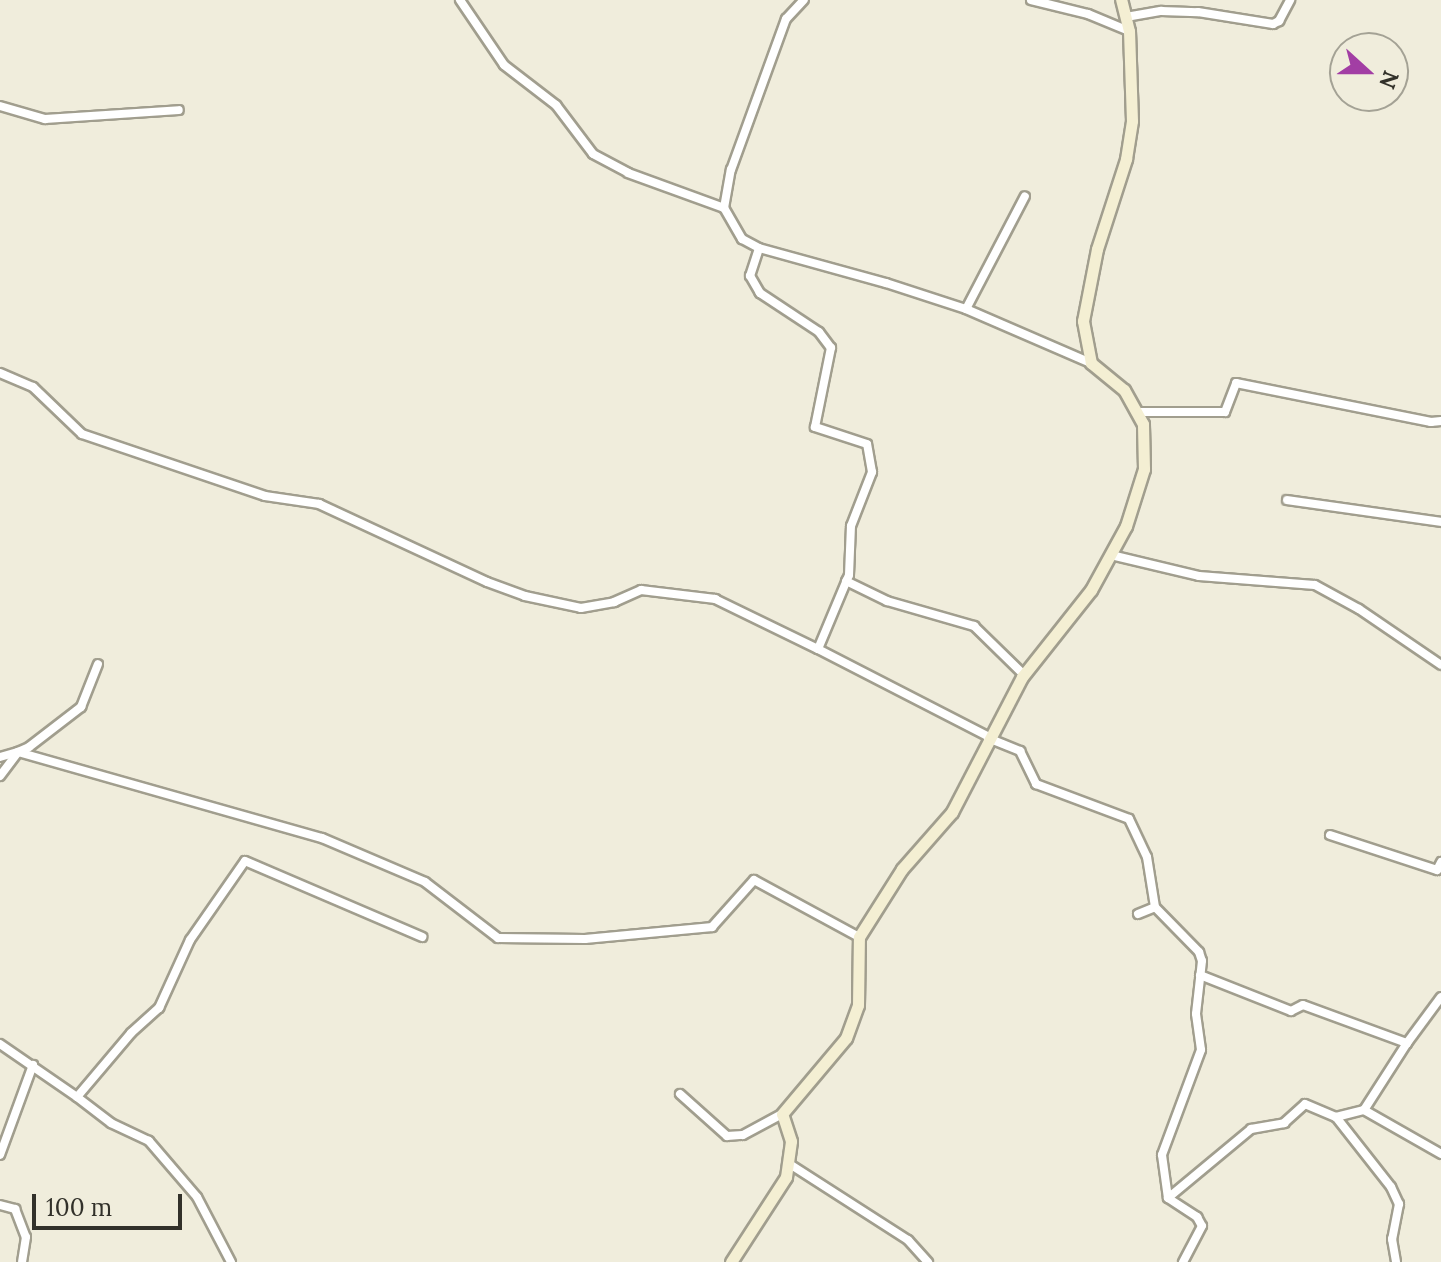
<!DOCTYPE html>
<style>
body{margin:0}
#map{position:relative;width:1441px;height:1262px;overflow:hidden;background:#f0eddc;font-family:Lora,serif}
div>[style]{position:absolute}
.roads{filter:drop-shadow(2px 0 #a19e8e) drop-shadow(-2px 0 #a19e8e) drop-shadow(0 2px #a19e8e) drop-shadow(0 -2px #a19e8e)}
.minor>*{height:8px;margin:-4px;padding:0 4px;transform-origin:4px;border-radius:4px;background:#fff}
.secondary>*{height:11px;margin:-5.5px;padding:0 5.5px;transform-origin:5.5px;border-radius:5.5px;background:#f4efd3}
span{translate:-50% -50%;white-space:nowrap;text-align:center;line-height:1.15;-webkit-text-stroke:8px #f0eddc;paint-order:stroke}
.north{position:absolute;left:1329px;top:32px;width:80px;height:80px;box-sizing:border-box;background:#f0eddc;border:2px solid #a4a295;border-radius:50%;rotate:111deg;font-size:22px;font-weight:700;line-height:32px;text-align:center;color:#32312a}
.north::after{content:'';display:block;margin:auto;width:28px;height:36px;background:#a23ea4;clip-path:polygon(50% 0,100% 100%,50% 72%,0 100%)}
.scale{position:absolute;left:32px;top:1194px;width:150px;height:36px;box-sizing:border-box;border:4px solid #32312a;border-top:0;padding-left:10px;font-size:24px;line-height:28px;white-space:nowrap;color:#32312a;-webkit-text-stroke:6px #f0eddc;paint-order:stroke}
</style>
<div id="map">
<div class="roads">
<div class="minor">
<div style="left:460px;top:0;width:78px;rotate:55.9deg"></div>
<div style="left:504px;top:65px;width:66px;rotate:37.6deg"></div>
<div style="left:556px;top:105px;width:61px;rotate:52.9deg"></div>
<div style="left:593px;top:154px;width:40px;rotate:28deg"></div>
<div style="left:628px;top:173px;width:102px;rotate:20deg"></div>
<div style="left:1031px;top:0;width:59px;rotate:13.8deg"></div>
<div style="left:1088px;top:14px;width:44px;rotate:22.5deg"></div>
<div style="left:1126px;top:17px;width:36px;rotate:-10deg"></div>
<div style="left:1161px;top:11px;width:37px;rotate:2deg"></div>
<div style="left:1198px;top:12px;width:76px;rotate:9.1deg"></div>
<div style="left:1273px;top:24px;width:7px;rotate:-27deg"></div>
<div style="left:1279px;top:21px;width:24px;rotate:-62deg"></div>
<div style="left:0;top:106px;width:47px;rotate:16.1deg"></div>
<div style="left:45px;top:119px;width:134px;rotate:-3.8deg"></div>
<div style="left:759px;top:248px;width:132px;rotate:15.4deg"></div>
<div style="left:886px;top:283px;width:84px;rotate:18deg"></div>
<div style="left:966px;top:309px;width:136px;rotate:23.4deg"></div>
<div style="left:966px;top:309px;width:127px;rotate:-62.4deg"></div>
<div style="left:0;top:373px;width:36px;rotate:23deg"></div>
<div style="left:33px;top:387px;width:68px;rotate:43.8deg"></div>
<div style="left:82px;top:434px;width:193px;rotate:18.7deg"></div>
<div style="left:265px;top:496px;width:55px;rotate:8.4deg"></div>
<div style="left:319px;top:504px;width:185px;rotate:24.9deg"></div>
<div style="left:487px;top:582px;width:40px;rotate:20.2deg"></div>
<div style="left:525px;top:596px;width:57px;rotate:12.1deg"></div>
<div style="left:581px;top:608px;width:34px;rotate:-10deg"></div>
<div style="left:614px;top:602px;width:30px;rotate:-24deg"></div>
<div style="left:641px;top:590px;width:75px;rotate:6.9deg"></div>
<div style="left:715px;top:599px;width:114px;rotate:25.9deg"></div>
<div style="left:818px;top:649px;width:80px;rotate:-67.3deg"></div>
<div style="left:849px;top:575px;width:49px;rotate:-87.7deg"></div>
<div style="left:851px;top:526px;width:58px;rotate:-68.7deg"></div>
<div style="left:872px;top:472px;width:28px;rotate:-100deg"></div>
<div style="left:867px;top:444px;width:55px;rotate:-161.9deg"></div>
<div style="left:815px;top:427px;width:81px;rotate:-78.6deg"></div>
<div style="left:831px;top:348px;width:20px;rotate:-127deg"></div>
<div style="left:819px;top:332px;width:71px;rotate:-146.5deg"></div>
<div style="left:760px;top:293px;width:20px;rotate:-120deg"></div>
<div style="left:750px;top:276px;width:29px;rotate:-72deg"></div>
<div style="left:759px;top:248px;width:19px;rotate:-152deg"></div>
<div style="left:742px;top:239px;width:36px;rotate:-120deg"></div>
<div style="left:724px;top:208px;width:39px;rotate:-80deg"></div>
<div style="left:731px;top:170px;width:161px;rotate:-70deg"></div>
<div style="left:786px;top:19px;width:26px;rotate:-47deg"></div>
<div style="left:1136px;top:412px;width:89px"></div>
<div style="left:1225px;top:412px;width:31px;rotate:-69deg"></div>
<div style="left:1236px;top:383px;width:199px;rotate:11.3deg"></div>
<div style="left:1431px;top:422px;width:10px;rotate:-6deg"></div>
<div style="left:1287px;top:500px;width:156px;rotate:8.1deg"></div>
<div style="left:1111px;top:555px;width:90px;rotate:13.4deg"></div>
<div style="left:1199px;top:576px;width:116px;rotate:4.4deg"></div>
<div style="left:1315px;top:585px;width:50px;rotate:28.6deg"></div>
<div style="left:1359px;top:609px;width:99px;rotate:34.3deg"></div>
<div style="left:846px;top:581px;width:46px;rotate:26deg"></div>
<div style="left:887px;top:601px;width:91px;rotate:16deg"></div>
<div style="left:974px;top:626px;width:70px;rotate:44.4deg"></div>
<div style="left:818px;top:649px;width:192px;rotate:27.2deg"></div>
<div style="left:988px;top:738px;width:35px;rotate:22deg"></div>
<div style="left:1020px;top:751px;width:37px;rotate:64deg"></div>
<div style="left:1036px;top:784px;width:99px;rotate:20.6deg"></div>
<div style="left:1129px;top:819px;width:42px;rotate:64.7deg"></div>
<div style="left:1147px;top:857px;width:51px;rotate:80.9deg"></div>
<div style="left:1155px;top:907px;width:63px;rotate:45.6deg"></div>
<div style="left:1199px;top:952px;width:9px;rotate:72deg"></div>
<div style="left:1202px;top:961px;width:53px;rotate:96.5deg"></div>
<div style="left:1196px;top:1014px;width:36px;rotate:82deg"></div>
<div style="left:1201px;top:1050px;width:112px;rotate:110.4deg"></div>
<div style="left:1162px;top:1155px;width:43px;rotate:82.1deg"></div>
<div style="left:1168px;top:1198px;width:108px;rotate:-39.7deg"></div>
<div style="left:1251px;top:1129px;width:34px;rotate:-10deg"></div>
<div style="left:1284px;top:1123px;width:28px;rotate:-42deg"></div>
<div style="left:1305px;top:1104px;width:34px;rotate:23deg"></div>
<div style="left:1336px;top:1117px;width:89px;rotate:51.8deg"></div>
<div style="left:1391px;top:1187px;width:19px;rotate:65deg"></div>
<div style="left:1399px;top:1204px;width:36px;rotate:101deg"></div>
<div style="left:1392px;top:1239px;width:23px;rotate:80deg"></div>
<div style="left:0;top:757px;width:19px;rotate:-16deg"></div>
<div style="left:18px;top:752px;width:316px;rotate:15.8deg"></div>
<div style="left:322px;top:838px;width:112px;rotate:23.1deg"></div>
<div style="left:425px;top:882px;width:92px;rotate:37.5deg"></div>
<div style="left:498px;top:938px;width:87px;rotate:0.7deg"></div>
<div style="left:585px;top:939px;width:128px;rotate:-5.4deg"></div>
<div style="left:712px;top:927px;width:63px;rotate:-48.2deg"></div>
<div style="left:754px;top:880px;width:119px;rotate:28.5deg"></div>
<div style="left:0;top:776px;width:30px;rotate:-53deg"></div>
<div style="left:18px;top:752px;width:12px;rotate:-24deg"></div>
<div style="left:29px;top:747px;width:66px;rotate:-37.6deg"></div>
<div style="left:81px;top:707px;width:46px;rotate:-68.4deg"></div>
<div style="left:1330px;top:835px;width:113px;rotate:18.1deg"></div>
<div style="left:1437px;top:870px;width:9px;rotate:-63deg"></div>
<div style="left:1138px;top:914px;width:18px;rotate:-22deg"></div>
<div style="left:1200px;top:975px;width:98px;rotate:21.6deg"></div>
<div style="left:1291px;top:1011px;width:13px;rotate:-27deg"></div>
<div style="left:1303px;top:1005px;width:111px;rotate:20.1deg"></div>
<div style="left:1407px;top:1043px;width:57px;rotate:-53.5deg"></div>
<div style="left:0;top:1044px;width:93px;rotate:34.5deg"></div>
<div style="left:680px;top:1094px;width:63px;rotate:41.8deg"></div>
<div style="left:727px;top:1136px;width:16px;rotate:-4deg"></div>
<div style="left:743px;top:1135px;width:44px;rotate:-28.3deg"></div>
<div style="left:1364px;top:1110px;width:89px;rotate:29.7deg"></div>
<div style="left:1336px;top:1117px;width:29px;rotate:-14deg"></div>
<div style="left:1364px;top:1110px;width:80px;rotate:-57.3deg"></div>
<div style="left:0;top:1155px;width:96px;rotate:-69.9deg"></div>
<div style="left:788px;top:1163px;width:143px;rotate:32.7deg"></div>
<div style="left:908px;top:1240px;width:30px;rotate:48deg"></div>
<div style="left:1168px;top:1198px;width:35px;rotate:33deg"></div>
<div style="left:1197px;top:1217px;width:10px;rotate:61deg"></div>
<div style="left:1202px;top:1226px;width:41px;rotate:117.8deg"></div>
<div style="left:0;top:1205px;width:16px;rotate:15deg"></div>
<div style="left:15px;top:1209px;width:30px;rotate:69deg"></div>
<div style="left:26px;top:1237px;width:25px;rotate:99deg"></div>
<div style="left:231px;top:1262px;width:73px;rotate:-117.6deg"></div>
<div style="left:197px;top:1197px;width:74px;rotate:-130.6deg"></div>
<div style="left:149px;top:1141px;width:42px;rotate:-154.7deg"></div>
<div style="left:111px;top:1123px;width:43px;rotate:-142.6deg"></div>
<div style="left:77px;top:1097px;width:84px;rotate:-49.8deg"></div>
<div style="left:131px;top:1033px;width:38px;rotate:-42deg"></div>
<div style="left:159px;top:1008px;width:75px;rotate:-65.5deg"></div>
<div style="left:190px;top:940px;width:96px;rotate:-55.2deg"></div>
<div style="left:245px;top:861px;width:193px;rotate:23.2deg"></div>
</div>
<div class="secondary">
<div style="left:731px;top:1262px;width:101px;rotate:-57.1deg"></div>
<div style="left:786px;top:1177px;width:36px;rotate:-82deg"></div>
<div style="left:791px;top:1141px;width:28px;rotate:-108deg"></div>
<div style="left:782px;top:1114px;width:99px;rotate:-49.9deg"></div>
<div style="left:846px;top:1038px;width:35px;rotate:-70deg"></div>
<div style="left:858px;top:1005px;width:68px;rotate:-89.2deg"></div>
<div style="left:859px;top:937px;width:80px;rotate:-57.7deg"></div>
<div style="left:902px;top:869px;width:76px;rotate:-48.7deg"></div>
<div style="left:952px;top:812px;width:152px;rotate:-62.6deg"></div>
<div style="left:1022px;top:677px;width:111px;rotate:-51.6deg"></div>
<div style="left:1091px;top:590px;width:73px;rotate:-61.3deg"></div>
<div style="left:1126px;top:526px;width:60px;rotate:-72.5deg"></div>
<div style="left:1144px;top:469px;width:45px;rotate:-91.3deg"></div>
<div style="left:1143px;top:424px;width:39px;rotate:-119deg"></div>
<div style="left:1124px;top:390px;width:43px;rotate:-140.7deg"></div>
<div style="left:1091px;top:363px;width:43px;rotate:-100.8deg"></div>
<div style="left:1083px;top:321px;width:73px;rotate:-79deg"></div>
<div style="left:1097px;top:249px;width:95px;rotate:-72.1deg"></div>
<div style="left:1126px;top:159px;width:38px;rotate:-81deg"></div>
<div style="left:1132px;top:121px;width:90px;rotate:-91.9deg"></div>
<div style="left:1129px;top:31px;width:32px;rotate:-104deg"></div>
</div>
</div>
<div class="north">N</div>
<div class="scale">100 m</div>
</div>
